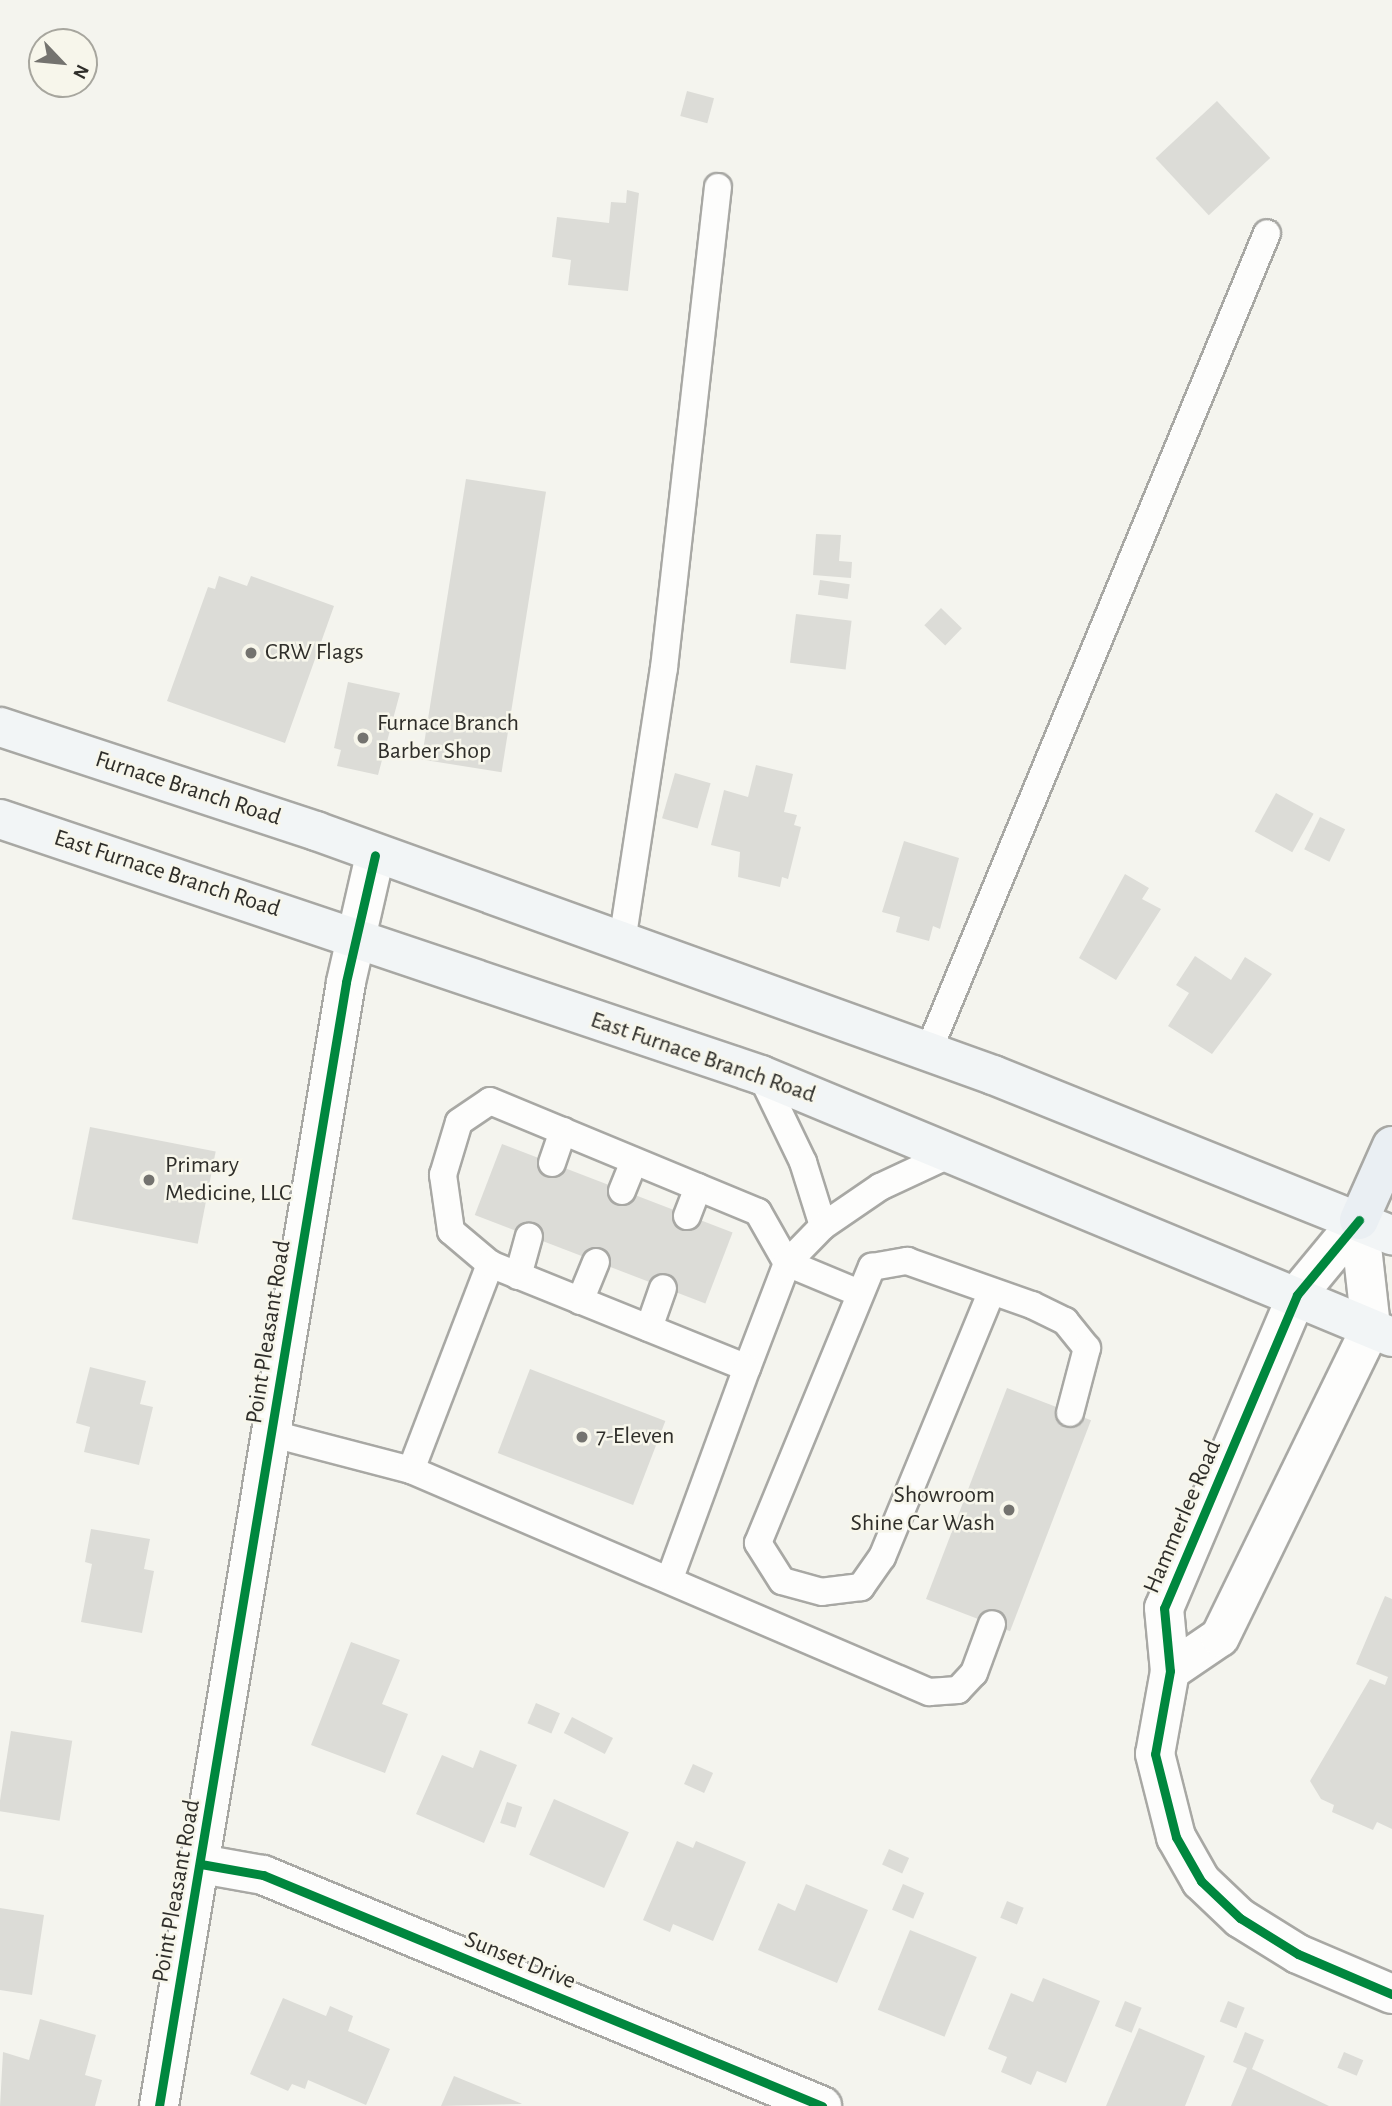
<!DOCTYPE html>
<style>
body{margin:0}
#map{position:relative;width:1392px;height:2106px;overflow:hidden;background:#f4f4ee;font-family:"Alegreya Sans",sans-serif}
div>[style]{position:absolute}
.building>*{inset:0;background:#dcdcd7;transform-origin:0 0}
.roads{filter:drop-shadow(2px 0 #a8a8a4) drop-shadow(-2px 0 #a8a8a4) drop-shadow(0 2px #a8a8a4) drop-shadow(0 -2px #a8a8a4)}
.lane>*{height:26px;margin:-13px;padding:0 13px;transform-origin:13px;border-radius:13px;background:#fdfdfc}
.street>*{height:38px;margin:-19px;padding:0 19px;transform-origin:19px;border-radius:19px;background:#fdfdfc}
.primary>*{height:38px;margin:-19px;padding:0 19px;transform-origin:19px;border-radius:19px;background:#f2f5f6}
.highway>*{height:38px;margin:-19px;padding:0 19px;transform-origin:19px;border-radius:19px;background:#eaeff3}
.cycleway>*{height:9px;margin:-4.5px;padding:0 4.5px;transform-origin:4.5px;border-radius:4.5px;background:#00873e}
.dots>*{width:19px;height:19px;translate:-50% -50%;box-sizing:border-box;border:4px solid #f7f6eb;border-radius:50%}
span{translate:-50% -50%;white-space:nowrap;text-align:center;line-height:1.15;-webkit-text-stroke:5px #f7f6eb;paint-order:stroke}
.poi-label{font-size:24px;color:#2f2e2a}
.left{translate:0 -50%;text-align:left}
.right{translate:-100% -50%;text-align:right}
.street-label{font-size:24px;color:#2f2e2a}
.north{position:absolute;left:28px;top:28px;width:70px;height:70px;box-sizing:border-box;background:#f7f6eb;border:2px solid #a7a69e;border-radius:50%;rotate:116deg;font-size:19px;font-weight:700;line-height:28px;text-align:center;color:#2f2e2a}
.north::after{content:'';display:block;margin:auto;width:24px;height:32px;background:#74736f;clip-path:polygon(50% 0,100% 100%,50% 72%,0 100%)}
</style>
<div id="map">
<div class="building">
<div style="left:687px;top:91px;width:28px;height:26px;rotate:15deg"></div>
<div style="left:1217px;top:101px;width:78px;height:84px;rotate:47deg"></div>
<div style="clip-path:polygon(627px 190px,639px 193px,628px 291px,568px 285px,571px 260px,552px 257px,557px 217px,609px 223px,611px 202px,626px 203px)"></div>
<div style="left:466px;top:479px;width:81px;height:284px;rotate:9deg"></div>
<div style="clip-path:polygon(816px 534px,841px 535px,839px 561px,852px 562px,851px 578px,813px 575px)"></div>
<div style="clip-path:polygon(219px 576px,247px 586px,251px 576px,334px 606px,285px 743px,167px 701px,208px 587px,215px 589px)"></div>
<div style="left:820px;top:580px;width:30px;height:15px;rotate:8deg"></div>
<div style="left:941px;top:608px;width:29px;height:24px;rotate:44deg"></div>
<div style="left:796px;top:614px;width:56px;height:49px;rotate:7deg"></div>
<div style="clip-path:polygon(348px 682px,400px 693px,378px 775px,337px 766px,341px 750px,334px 748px)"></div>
<div style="clip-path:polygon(756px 765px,793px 774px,784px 812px,797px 815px,794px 825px,801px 827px,788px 879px,782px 877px,780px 887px,738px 877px,740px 852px,711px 845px,724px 790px,748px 797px)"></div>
<div style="left:675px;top:773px;width:37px;height:47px;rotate:16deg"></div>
<div style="left:1276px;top:793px;width:43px;height:44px;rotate:29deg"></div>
<div style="left:1320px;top:817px;width:28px;height:36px;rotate:26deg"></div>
<div style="clip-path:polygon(904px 841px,959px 858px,940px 929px,933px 926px,929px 941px,896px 932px,900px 917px,882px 912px)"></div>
<div style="clip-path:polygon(1125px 874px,1149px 888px,1142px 899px,1161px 909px,1116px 980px,1079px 958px)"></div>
<div style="clip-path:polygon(1195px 956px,1231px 980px,1245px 957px,1272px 974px,1212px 1054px,1168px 1026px,1189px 993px,1176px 985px)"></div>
<div style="left:90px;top:1127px;width:128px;height:94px;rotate:11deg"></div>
<div style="left:502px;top:1144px;width:247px;height:76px;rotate:21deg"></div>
<div style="clip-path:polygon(90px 1367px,146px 1381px,140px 1404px,153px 1407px,139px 1465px,84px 1452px,90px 1427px,76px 1423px)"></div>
<div style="left:530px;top:1369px;width:145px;height:90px;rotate:21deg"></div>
<div style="left:1007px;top:1388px;width:90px;height:226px;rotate:21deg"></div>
<div style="clip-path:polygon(91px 1529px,150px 1539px,144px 1569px,154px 1571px,142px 1633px,81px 1622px,92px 1564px,85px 1562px)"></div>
<div style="clip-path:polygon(1385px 1596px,1392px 1599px,1392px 1829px,1377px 1822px,1373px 1830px,1332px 1812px,1334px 1805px,1321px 1799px,1310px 1781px,1370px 1679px,1385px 1685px,1388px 1677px,1356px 1664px)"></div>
<div style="clip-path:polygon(351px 1642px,400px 1660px,382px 1704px,408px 1714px,385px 1773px,311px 1745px)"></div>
<div style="left:536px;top:1703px;width:26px;height:22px;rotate:23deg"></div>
<div style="left:572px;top:1717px;width:46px;height:18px;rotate:27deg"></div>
<div style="left:11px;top:1731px;width:62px;height:81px;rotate:9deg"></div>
<div style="clip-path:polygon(480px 1750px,517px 1765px,484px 1843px,416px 1814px,442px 1755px,473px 1768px)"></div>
<div style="left:693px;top:1764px;width:22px;height:22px;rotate:24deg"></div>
<div style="left:554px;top:1799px;width:82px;height:61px;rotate:24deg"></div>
<div style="left:507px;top:1802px;width:16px;height:22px;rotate:18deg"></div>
<div style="clip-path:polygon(677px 1841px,693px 1848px,696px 1841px,746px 1862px,713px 1941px,673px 1924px,670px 1932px,643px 1920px)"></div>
<div style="left:889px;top:1849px;width:22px;height:17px;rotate:24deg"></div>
<div style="clip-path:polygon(806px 1884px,868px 1910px,837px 1983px,758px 1950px,778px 1903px,795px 1911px)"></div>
<div style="left:903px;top:1884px;width:23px;height:28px;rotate:23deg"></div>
<div style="left:1007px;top:1901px;width:18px;height:18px;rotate:22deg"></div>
<div style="clip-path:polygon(0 1908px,44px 1915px,32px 1995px,0 1990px)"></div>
<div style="left:910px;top:1930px;width:72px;height:86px;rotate:22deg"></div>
<div style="clip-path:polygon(1043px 1978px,1100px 2001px,1066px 2083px,1037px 2071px,1031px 2085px,1001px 2072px,1007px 2057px,988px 2049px,1011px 1993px,1033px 2002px)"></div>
<div style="clip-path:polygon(283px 1998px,326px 2016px,330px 2006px,353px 2016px,348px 2031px,390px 2049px,366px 2105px,308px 2080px,305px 2089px,292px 2084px,288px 2091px,250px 2074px)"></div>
<div style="left:1125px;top:2001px;width:18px;height:27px;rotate:22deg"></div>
<div style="left:1228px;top:2001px;width:18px;height:22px;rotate:22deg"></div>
<div style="clip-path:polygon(40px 2019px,96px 2035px,85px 2075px,102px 2080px,95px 2106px,0 2106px,3px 2052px,29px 2060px)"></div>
<div style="clip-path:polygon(1139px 2028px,1205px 2056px,1185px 2106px,1106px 2106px)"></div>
<div style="clip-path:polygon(1245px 2032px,1264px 2040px,1252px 2069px,1329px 2106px,1231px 2106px,1247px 2068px,1233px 2062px)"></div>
<div style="left:1344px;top:2052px;width:21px;height:17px;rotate:23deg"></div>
<div style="clip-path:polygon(454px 2076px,520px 2103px,522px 2104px,441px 2106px)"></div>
</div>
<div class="roads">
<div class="lane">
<div style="left:622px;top:942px;width:277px;rotate:-81.3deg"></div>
<div style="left:664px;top:668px;width:484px;rotate:-83.6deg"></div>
<div style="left:928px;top:1052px;width:886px;rotate:-67.51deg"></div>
<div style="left:761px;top:1075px;width:97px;rotate:64.2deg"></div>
<div style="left:803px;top:1162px;width:67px;rotate:72.6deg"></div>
<div style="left:552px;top:1163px;width:34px;rotate:-71deg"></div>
<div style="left:622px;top:1191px;width:32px;rotate:-68deg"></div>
<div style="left:687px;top:1216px;width:31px;rotate:-69deg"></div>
<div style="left:490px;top:1264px;width:51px;rotate:-139.8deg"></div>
<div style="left:451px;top:1231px;width:57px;rotate:-98.1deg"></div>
<div style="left:443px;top:1175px;width:55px;rotate:-73.2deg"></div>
<div style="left:459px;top:1122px;width:37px;rotate:-34deg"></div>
<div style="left:490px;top:1101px;width:290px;rotate:22.5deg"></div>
<div style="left:758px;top:1212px;width:59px;rotate:60.4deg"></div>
<div style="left:787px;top:1263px;width:78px;rotate:22.6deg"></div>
<div style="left:518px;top:1276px;width:41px;rotate:-74.6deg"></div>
<div style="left:991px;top:1293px;width:286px;rotate:112.4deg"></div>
<div style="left:882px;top:1557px;width:37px;rotate:125deg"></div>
<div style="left:861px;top:1587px;width:39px;rotate:173deg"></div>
<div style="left:822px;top:1592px;width:41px;rotate:-164.6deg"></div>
<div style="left:782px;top:1581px;width:45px;rotate:-122.3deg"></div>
<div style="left:758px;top:1543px;width:299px;rotate:-67.6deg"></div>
<div style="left:872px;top:1267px;width:36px;rotate:-10deg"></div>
<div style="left:907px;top:1261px;width:133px;rotate:19.4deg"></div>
<div style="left:1032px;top:1305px;width:37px;rotate:26deg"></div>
<div style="left:1065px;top:1321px;width:35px;rotate:51deg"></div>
<div style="left:1087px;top:1348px;width:67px;rotate:104.7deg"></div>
<div style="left:580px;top:1301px;width:42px;rotate:-67.7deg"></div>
<div style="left:649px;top:1328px;width:42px;rotate:-70.7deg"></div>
<div style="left:273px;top:1434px;width:143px;rotate:14.6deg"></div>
<div style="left:411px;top:1470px;width:221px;rotate:-69deg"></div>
<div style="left:490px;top:1264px;width:277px;rotate:22deg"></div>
<div style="left:747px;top:1368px;width:112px;rotate:-69.1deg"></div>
<div style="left:787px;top:1263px;width:52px;rotate:-45.8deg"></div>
<div style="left:823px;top:1226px;width:69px;rotate:-34.4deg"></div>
<div style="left:880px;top:1187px;width:81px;rotate:-25deg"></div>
<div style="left:411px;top:1470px;width:564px;rotate:23.2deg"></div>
<div style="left:929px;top:1692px;width:29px;rotate:-4deg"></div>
<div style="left:958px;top:1690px;width:23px;rotate:-47deg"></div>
<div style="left:974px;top:1673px;width:52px;rotate:-69.8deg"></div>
<div style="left:670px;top:1578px;width:224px;rotate:-69.9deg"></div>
</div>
<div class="street">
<div style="left:1359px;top:1220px;width:97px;rotate:129.6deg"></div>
<div style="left:1297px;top:1295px;width:340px;rotate:113deg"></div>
<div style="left:1164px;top:1608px;width:63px;rotate:84.6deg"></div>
<div style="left:1170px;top:1671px;width:84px;rotate:100.2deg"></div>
<div style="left:1155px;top:1754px;width:86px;rotate:75.8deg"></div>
<div style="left:1176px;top:1837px;width:51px;rotate:60.4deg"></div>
<div style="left:1201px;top:1881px;width:54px;rotate:43.5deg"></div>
<div style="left:1240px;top:1918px;width:68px;rotate:31.8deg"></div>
<div style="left:1298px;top:1954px;width:102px;rotate:23.1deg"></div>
<div style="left:1170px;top:1671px;width:60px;rotate:-34.2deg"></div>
<div style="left:1220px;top:1637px;width:345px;rotate:-64deg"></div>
<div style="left:1371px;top:1327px;width:108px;rotate:-96.4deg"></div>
<div style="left:201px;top:1864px;width:63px;rotate:10.1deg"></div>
<div style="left:263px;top:1875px;width:605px;rotate:22.45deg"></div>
<div style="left:159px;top:2106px;width:1139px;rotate:-80.55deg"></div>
<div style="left:346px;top:982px;width:130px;rotate:-77.1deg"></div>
</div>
<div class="primary">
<div style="left:0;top:727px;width:333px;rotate:18.2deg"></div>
<div style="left:316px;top:831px;width:720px;rotate:19.82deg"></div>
<div style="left:993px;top:1075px;width:430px;rotate:21.9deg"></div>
<div style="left:0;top:819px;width:803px;rotate:18.59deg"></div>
<div style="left:761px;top:1075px;width:683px;rotate:22.55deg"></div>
</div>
<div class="highway">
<div style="left:1359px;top:1220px;width:81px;rotate:-66deg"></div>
</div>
</div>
<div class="cycleway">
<div style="left:1359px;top:1220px;width:97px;rotate:129.6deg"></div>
<div style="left:1297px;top:1295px;width:340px;rotate:113deg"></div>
<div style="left:1164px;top:1608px;width:63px;rotate:84.6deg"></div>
<div style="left:1170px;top:1671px;width:84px;rotate:100.2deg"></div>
<div style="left:1155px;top:1754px;width:86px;rotate:75.8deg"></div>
<div style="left:1176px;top:1837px;width:51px;rotate:60.4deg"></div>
<div style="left:1201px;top:1881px;width:54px;rotate:43.5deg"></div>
<div style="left:1240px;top:1918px;width:68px;rotate:31.8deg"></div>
<div style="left:1298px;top:1954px;width:102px;rotate:23.1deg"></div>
<div style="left:201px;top:1864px;width:63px;rotate:10.1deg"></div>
<div style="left:263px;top:1875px;width:605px;rotate:22.45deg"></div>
<div style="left:159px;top:2106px;width:1139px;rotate:-80.55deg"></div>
<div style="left:346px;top:982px;width:130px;rotate:-77.1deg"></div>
</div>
<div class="dots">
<div style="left:251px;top:653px;background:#74736f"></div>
<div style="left:363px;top:738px;background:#74736f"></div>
<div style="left:149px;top:1180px;background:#74736f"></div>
<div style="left:582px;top:1437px;background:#74736f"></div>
<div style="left:1009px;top:1510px;background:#74736f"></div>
</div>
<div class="poi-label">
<span class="left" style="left:265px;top:653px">CRW Flags</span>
<span class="left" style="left:377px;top:738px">Furnace Branch<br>Barber Shop</span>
<span class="left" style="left:165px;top:1180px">Primary<br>Medicine, LLC</span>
<span class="left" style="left:596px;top:1437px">7-Eleven</span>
<span class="right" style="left:995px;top:1510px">Showroom<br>Shine Car Wash</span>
</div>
<div class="street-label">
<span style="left:188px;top:789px;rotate:18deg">Furnace Branch Road</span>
<span style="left:167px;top:874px;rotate:18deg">East Furnace Branch Road</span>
<span style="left:703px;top:1058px;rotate:19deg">East Furnace Branch Road</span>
<span style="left:269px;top:1332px;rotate:-81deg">Point Pleasant Road</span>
<span style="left:1183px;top:1517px;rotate:-67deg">Hammerlee Road</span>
<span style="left:177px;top:1891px;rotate:-80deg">Point Pleasant Road</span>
<span style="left:520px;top:1961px;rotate:22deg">Sunset Drive</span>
</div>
<div class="north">N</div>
</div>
